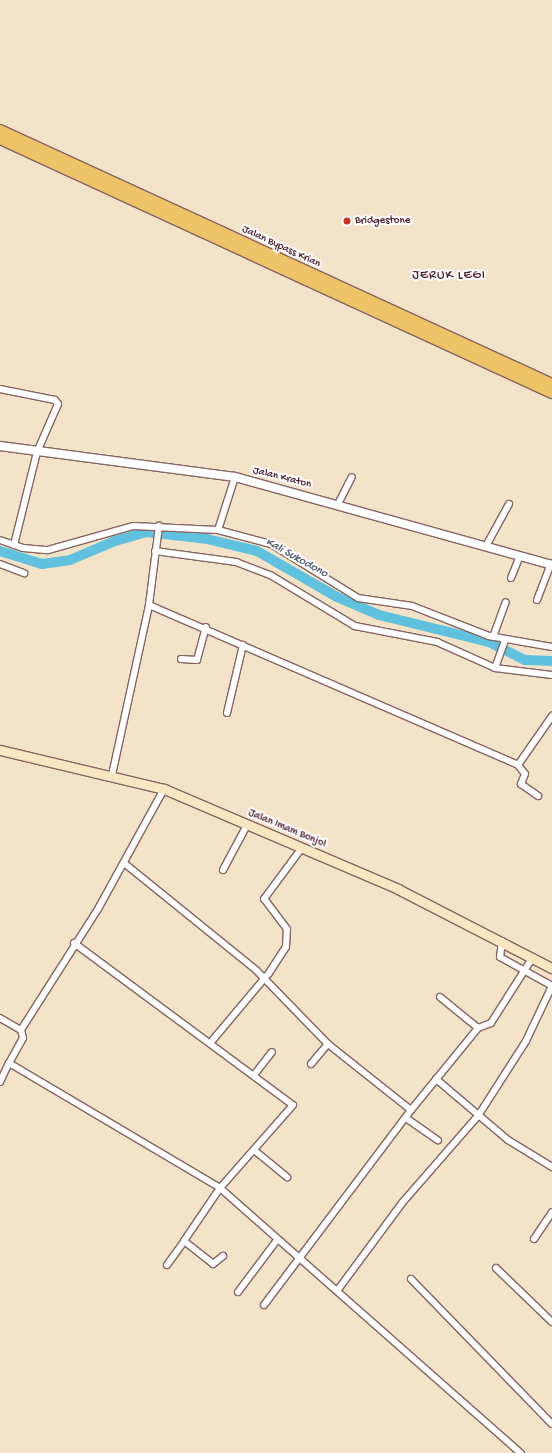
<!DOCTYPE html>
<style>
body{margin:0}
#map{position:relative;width:552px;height:1453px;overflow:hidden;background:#f3e3c8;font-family:"Gochi Hand",sans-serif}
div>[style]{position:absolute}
.river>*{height:10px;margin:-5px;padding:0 5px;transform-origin:5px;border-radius:5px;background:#61c2df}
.roads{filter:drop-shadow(1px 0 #856462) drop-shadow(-1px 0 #856462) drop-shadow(0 1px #856462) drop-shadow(0 -1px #856462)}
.minor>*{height:6px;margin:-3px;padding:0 3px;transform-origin:3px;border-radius:3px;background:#fff}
.tertiary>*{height:8px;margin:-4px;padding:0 4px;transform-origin:4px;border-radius:4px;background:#fff}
.secondary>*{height:9px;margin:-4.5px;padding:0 4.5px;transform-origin:4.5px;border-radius:4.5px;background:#f9e7c3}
.trunk>*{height:10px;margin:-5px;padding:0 5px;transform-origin:5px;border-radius:5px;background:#efc469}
.dots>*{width:11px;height:11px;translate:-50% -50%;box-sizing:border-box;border:2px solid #fff;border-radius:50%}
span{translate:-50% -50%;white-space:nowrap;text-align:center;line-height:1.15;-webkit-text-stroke:4px #fff;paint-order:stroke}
.poi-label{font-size:11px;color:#4a1f2b}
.left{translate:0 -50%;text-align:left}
.street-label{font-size:11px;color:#4a1f2b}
.water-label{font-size:12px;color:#52586a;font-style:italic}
.quarter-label{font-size:13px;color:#4a1f2b;letter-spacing:1px}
</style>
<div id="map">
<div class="river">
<div style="left:0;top:551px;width:44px;rotate:17.2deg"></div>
<div style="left:42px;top:564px;width:28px;rotate:-8deg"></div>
<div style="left:70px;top:560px;width:49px;rotate:-22.9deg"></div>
<div style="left:115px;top:541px;width:32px;rotate:-16deg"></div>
<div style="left:146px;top:532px;width:61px;rotate:6.5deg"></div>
<div style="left:207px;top:539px;width:51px;rotate:13.5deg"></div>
<div style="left:257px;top:551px;width:92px;rotate:29.9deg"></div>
<div style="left:337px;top:597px;width:46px;rotate:23.2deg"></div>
<div style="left:379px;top:615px;width:113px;rotate:13.8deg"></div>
<div style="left:489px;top:642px;width:40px;rotate:26.6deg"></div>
<div style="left:525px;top:660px;width:27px;rotate:2deg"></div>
</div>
<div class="roads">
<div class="minor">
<div style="left:0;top:389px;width:56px;rotate:11.3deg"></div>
<div style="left:55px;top:400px;width:5px;rotate:53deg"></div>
<div style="left:58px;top:404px;width:52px;rotate:113.6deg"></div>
<div style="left:37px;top:452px;width:96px;rotate:103.9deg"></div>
<div style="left:338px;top:504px;width:30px;rotate:-63deg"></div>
<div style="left:218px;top:530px;width:56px;rotate:-72.2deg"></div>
<div style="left:0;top:540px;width:24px;rotate:19deg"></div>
<div style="left:23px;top:548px;width:25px;rotate:5deg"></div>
<div style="left:48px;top:550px;width:88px;rotate:-15.8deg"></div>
<div style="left:133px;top:526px;width:85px;rotate:2.7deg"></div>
<div style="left:218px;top:530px;width:55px;rotate:14.8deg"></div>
<div style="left:271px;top:544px;width:102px;rotate:31.8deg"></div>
<div style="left:358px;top:598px;width:55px;rotate:8.4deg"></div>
<div style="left:412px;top:606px;width:83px;rotate:21.3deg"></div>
<div style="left:489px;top:636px;width:64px;rotate:9.9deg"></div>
<div style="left:486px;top:546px;width:48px;rotate:-61.3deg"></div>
<div style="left:155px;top:551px;width:82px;rotate:7.7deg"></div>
<div style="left:236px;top:562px;width:39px;rotate:21deg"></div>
<div style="left:272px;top:576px;width:97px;rotate:31.1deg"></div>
<div style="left:355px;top:626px;width:84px;rotate:11deg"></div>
<div style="left:437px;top:642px;width:64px;rotate:24.1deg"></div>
<div style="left:495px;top:668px;width:57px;rotate:7deg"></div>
<div style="left:0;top:564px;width:26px;rotate:21deg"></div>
<div style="left:511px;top:578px;width:24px;rotate:-68deg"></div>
<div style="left:537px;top:600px;width:39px;rotate:-69deg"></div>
<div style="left:149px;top:605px;width:402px;rotate:23.4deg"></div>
<div style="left:518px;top:765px;width:11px;rotate:52deg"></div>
<div style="left:525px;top:774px;width:11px;rotate:112deg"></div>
<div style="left:521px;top:784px;width:21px;rotate:35deg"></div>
<div style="left:493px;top:637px;width:37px;rotate:-70deg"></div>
<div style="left:181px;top:659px;width:16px;rotate:4deg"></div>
<div style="left:197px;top:660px;width:34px;rotate:-75deg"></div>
<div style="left:495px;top:668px;width:30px;rotate:-70deg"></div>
<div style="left:227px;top:713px;width:70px;rotate:-76.8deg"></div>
<div style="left:518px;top:765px;width:60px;rotate:-55.2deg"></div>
<div style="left:112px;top:775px;width:174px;rotate:-77.7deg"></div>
<div style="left:149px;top:605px;width:80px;rotate:-82.8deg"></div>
<div style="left:164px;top:789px;width:137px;rotate:118.8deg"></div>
<div style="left:98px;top:909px;width:143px;rotate:122.5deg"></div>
<div style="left:21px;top:1030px;width:8px;rotate:76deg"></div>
<div style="left:23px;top:1038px;width:29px;rotate:119deg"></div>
<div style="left:9px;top:1063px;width:245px;rotate:30.6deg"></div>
<div style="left:220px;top:1188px;width:401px;rotate:41.4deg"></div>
<div style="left:124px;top:863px;width:170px;rotate:39deg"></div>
<div style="left:256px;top:970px;width:103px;rotate:45.8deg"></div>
<div style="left:328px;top:1044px;width:106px;rotate:38.5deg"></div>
<div style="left:223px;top:870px;width:51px;rotate:-61.9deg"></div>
<div style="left:502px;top:941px;width:16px;rotate:97deg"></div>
<div style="left:500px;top:957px;width:60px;rotate:29.1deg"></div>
<div style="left:74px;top:943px;width:272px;rotate:36.5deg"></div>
<div style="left:293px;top:1105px;width:111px;rotate:131.3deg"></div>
<div style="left:220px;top:1188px;width:64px;rotate:124.2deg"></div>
<div style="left:184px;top:1241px;width:37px;rotate:38deg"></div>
<div style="left:213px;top:1264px;width:13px;rotate:-39deg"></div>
<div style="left:440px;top:997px;width:49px;rotate:39.2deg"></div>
<div style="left:0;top:1018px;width:24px;rotate:30deg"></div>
<div style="left:211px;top:1042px;width:90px;rotate:-50deg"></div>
<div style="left:269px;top:973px;width:31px;rotate:-57deg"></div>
<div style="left:286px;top:947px;width:18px;rotate:-87deg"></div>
<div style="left:287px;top:929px;width:38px;rotate:-127deg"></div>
<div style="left:264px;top:899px;width:62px;rotate:-53.5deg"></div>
<div style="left:311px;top:1064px;width:26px;rotate:-50deg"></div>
<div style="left:254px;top:1075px;width:29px;rotate:-52deg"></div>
<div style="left:436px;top:1079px;width:94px;rotate:40.3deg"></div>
<div style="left:508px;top:1140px;width:52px;rotate:31.5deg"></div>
<div style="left:0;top:1082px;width:21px;rotate:-65deg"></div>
<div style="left:406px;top:1118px;width:39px;rotate:35deg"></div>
<div style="left:254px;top:1150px;width:43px;rotate:39.3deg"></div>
<div style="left:534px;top:1239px;width:32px;rotate:-56deg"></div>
<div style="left:167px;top:1265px;width:29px;rotate:-54deg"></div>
<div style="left:496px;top:1268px;width:78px;rotate:44deg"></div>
<div style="left:411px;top:1279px;width:202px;rotate:45.8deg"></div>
<div style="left:337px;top:1291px;width:109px;rotate:-53.5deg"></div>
<div style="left:402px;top:1203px;width:116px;rotate:-48.9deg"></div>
<div style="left:478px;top:1116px;width:89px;rotate:-57.4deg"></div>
<div style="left:526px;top:1041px;width:61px;rotate:-64.7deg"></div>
<div style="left:238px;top:1292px;width:65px;rotate:-53.1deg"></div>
<div style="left:264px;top:1305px;width:244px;rotate:-53deg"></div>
<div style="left:411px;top:1110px;width:106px;rotate:-50.7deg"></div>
<div style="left:478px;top:1028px;width:14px;rotate:-21deg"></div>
<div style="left:491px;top:1023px;width:78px;rotate:-57.5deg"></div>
</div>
<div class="tertiary">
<div style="left:0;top:446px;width:237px;rotate:7.5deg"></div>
<div style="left:235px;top:477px;width:329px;rotate:15.5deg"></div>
</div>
<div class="secondary">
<div style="left:0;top:750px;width:169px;rotate:13.4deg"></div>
<div style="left:164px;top:789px;width:254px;rotate:23.1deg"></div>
<div style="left:398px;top:889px;width:173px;rotate:27.2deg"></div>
</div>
<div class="trunk">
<div style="left:0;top:130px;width:608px;rotate:24.71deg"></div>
<div style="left:0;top:139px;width:608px;rotate:24.71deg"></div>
</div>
</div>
<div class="dots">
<div style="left:347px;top:221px;background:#c8321e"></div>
</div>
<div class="poi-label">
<span class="left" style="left:355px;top:221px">Bridgestone</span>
</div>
<div class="street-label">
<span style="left:281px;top:247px;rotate:25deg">Jalan Bypass Krian</span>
<span style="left:282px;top:478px;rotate:14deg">Jalan Kraton</span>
<span style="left:287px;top:829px;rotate:23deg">Jalan Imam Bonjol</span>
</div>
<div class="water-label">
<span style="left:296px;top:559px;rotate:29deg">Kali Sukodono</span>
</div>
<div class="quarter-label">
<span style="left:449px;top:276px">JERUK LEGI</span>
</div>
</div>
